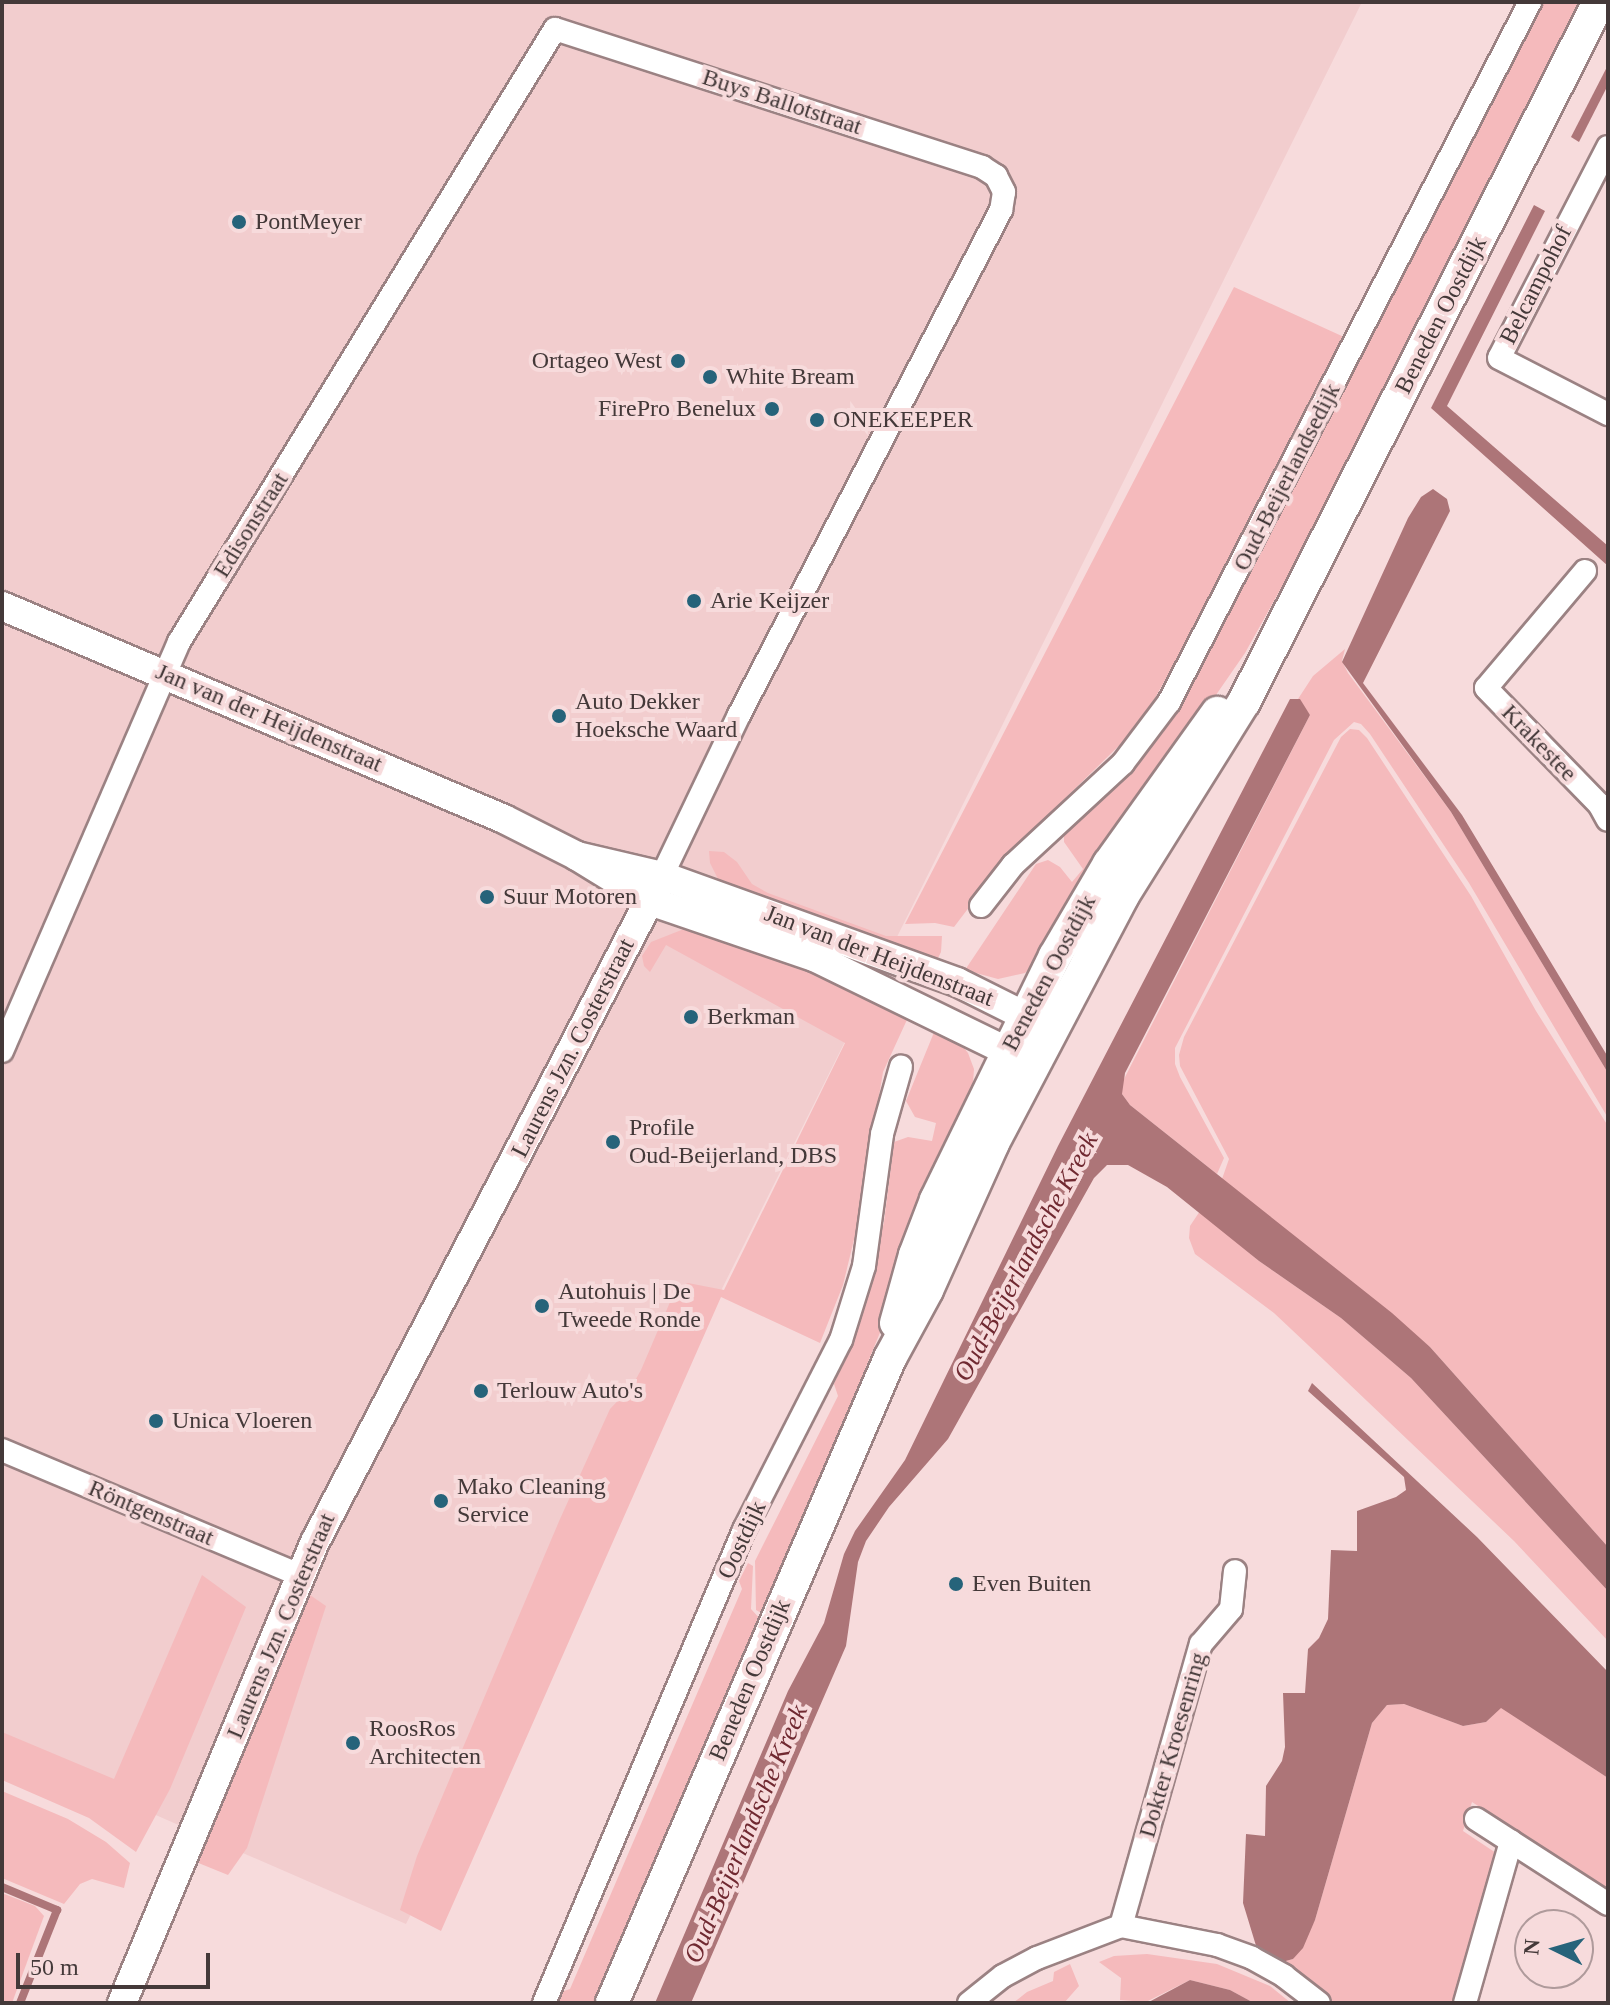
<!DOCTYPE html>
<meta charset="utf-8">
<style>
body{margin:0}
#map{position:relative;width:1610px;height:2005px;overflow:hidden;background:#f7dbdc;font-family:"Times New Roman",serif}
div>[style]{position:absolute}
.built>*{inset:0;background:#f2cdce}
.green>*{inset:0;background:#f5babc}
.water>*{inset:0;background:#ad7578}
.stream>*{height:8px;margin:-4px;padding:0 4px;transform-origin:4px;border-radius:4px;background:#ad7578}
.roads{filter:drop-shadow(2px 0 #9b8283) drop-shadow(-2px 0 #9b8283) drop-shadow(0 2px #9b8283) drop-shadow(0 -2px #9b8283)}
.minor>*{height:22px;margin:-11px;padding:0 11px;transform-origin:11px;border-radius:11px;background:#fff}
.tertiary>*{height:28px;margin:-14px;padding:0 14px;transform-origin:14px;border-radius:14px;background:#fff}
.secondary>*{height:32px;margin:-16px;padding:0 16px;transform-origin:16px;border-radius:16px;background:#fff}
.dots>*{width:22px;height:22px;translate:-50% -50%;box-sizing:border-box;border:4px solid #f7dbdc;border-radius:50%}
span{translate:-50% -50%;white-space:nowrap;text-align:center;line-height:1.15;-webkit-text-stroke:8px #f7dbdc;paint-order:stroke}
.street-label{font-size:24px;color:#443939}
.poi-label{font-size:24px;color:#443939}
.left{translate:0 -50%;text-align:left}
.right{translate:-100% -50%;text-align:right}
.water-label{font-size:26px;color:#702931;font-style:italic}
.frame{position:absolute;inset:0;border:4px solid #443939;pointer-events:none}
.north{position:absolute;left:1514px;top:1909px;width:80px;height:80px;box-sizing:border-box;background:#f7dbdc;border:2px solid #af9a9b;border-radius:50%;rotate:275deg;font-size:22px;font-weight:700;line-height:32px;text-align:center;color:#443939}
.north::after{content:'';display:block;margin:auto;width:28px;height:36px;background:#26637a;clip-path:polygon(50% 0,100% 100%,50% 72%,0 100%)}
.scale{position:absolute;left:16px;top:1953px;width:194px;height:36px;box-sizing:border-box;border:4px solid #443939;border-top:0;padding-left:10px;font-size:24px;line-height:28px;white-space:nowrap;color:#443939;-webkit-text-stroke:6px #f7dbdc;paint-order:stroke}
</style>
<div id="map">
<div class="built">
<div style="clip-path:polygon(2px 2px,1362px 2px,406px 1924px,2px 1748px)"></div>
</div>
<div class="green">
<div style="clip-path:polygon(1542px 2px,1583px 2px,1325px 509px,1245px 653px,1097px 867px,1044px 955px,1025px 973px,998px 979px,965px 970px,1036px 864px,1048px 860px,1060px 867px,1072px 882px,1083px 869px,1064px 842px,1064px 834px,1130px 772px,1170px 719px,1199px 671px)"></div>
<div style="clip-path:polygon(1234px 287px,1344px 337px,1198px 621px,1155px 698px,1129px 736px,1015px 847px,954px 927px,935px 923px,905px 924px)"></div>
<div style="clip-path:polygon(1345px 649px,1342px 661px,1348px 673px,1451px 812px,1608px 1073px,1608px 1118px,1469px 883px,1370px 734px,1361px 724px,1354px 722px,1334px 740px,1175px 1048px,1175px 1064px,1180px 1077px,1224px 1158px,1217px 1174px,1130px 1105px,1122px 1094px,1122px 1083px,1310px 715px,1298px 699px,1313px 676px)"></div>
<div style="clip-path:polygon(1350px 729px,1359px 730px,1367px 738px,1471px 896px,1536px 1011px,1608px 1126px,1608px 1547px,1430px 1347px,1222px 1179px,1229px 1159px,1180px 1066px,1179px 1055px,1184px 1037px,1341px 737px)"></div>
<div style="clip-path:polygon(709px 851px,724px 852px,737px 862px,752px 884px,768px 893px,886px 936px,942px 936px,941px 952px,936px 962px,737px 895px,718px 879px,710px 863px)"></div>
<div style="clip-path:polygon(684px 929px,743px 941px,911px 1011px,883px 1072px,858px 1223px,843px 1285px,820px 1343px,721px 1297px,441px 1931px,400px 1910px,417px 1856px,560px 1519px,610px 1409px,632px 1386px,641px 1370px,676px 1288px,688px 1283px,724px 1290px,845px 1043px,666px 945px,650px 972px,644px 966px,642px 956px,651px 942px)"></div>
<div style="clip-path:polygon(937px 1025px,956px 1038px,968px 1053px,974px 1069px,971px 1109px,765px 1615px,756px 1610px,755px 1561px,838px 1396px,834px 1384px,860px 1323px,884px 1222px,894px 1142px,908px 1137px,932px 1141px,936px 1123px,915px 1117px,906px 1101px)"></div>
<div style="clip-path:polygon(1200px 1211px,1259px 1261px,1341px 1318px,1411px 1378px,1608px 1591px,1608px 1641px,1514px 1541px,1325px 1361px,1274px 1313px,1195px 1254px,1189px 1238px,1190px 1226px)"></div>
<div style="clip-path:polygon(748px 1563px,753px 1566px,751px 1609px,762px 1621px,599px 2003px,557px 2003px,561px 1992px,570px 1989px,742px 1589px,739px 1581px)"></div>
<div style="clip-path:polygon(202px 1575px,246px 1607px,170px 1789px,136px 1852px,89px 1818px,2px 1780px,2px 1732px,114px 1779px)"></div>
<div style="clip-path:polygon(310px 1595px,326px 1606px,247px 1848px,228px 1875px,196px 1862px)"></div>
<div style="clip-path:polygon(1404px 1704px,1463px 1726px,1486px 1722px,1501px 1707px,1608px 1778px,1608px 1890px,1472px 1802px,1463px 1831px,1496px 1853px,1453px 2003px,1334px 2003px,1282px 1962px,1293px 1959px,1315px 1920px,1372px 1723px,1387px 1705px)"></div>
<div style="clip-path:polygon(2px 1791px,68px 1819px,106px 1842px,130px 1863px,124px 1888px,92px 1879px,80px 1884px,64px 1904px,2px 1878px)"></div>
<div style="clip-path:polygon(2px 1893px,35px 1906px,44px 1916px,12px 2003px,2px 2003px)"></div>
<div style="clip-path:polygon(1147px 1954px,1217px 1964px,1270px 1986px,1291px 2003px,1254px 2003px,1230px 1990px,1190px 1980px,1146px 2002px,1120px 2000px,1121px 1978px,1099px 1962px,1114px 1956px)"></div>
<div style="clip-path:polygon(1070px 1964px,1079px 1986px,1064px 2003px,1013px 2003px,1027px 1992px,1053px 1981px,1054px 1972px)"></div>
</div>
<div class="water">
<div style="clip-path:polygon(1608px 65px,1608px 85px,1579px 142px,1571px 137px)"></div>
<div style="clip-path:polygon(1534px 205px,1545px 211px,1447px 406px,1608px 546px,1608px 566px,1431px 408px)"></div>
<div style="clip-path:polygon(1433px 489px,1447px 499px,1450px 511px,1363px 683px,1462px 815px,1608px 1057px,1608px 1073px,1451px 812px,1342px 662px,1408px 518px,1421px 497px)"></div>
<div style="clip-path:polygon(1290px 699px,1300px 699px,1310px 715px,1125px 1073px,1122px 1094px,1130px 1105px,1392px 1313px,1430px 1347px,1608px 1547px,1608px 1591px,1411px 1378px,1341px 1318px,1259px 1261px,1167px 1187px,1128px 1165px,1107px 1165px,1094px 1178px,948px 1439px,889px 1507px,866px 1541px,858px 1562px,846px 1646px,691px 2003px,655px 2003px,788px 1691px,824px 1623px,844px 1554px,855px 1531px,905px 1460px,1058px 1146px)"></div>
<div style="clip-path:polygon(1312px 1383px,1477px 1537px,1608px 1672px,1608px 1778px,1501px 1708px,1486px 1722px,1463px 1726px,1404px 1704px,1387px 1705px,1372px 1723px,1315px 1920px,1303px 1948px,1293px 1959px,1282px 1962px,1257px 1949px,1243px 1903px,1246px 1834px,1265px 1836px,1266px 1786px,1282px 1761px,1285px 1747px,1283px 1693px,1305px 1693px,1308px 1649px,1319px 1638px,1328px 1619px,1331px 1550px,1357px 1551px,1357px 1511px,1396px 1497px,1406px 1490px,1404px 1477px,1308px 1391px)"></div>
<div style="clip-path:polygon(1190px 1980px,1230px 1990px,1254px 2003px,1147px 2003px)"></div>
</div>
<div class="stream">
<div style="left:2px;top:1887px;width:60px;rotate:22.7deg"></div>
<div style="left:57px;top:1910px;width:100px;rotate:111.7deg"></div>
</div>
<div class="roads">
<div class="minor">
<div style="left:1608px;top:147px;width:237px;rotate:117.3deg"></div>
<div style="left:1499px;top:358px;width:123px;rotate:27.2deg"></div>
<div style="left:1585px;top:571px;width:153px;rotate:130.2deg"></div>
<div style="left:1486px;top:688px;width:162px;rotate:45.8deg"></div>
<div style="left:1599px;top:804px;width:18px;rotate:61deg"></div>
<div style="left:981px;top:906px;width:52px;rotate:-52deg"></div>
<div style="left:1013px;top:865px;width:150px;rotate:-42.8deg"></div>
<div style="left:1123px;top:763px;width:76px;rotate:-53deg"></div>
<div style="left:1169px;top:702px;width:788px;rotate:-62.72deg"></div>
<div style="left:2px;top:1051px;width:446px;rotate:-66.6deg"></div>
<div style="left:179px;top:642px;width:719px;rotate:-58.48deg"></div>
<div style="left:555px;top:29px;width:449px;rotate:17.9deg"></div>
<div style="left:982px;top:167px;width:17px;rotate:33deg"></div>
<div style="left:996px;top:176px;width:18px;rotate:63deg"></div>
<div style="left:1004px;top:192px;width:18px;rotate:99deg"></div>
<div style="left:1001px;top:210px;width:569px;rotate:117.42deg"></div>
<div style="left:739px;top:715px;width:178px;rotate:115.6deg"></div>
<div style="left:2px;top:1450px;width:323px;rotate:22.8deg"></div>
<div style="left:1476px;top:1819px;width:157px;rotate:32.8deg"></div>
<div style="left:1121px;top:1926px;width:293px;rotate:-74.2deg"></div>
<div style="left:1201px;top:1644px;width:46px;rotate:-49.4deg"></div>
<div style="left:1231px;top:1609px;width:38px;rotate:-84deg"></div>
<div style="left:544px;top:2003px;width:514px;rotate:-67.08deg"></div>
<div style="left:744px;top:1530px;width:213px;rotate:-63deg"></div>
<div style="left:841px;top:1340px;width:77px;rotate:-72.7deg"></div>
<div style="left:864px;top:1266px;width:133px;rotate:-82.2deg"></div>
<div style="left:882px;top:1134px;width:70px;rotate:-74.2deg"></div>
<div style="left:969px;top:2003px;width:43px;rotate:-38.5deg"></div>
<div style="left:1003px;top:1976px;width:38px;rotate:-28deg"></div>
<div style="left:1037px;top:1958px;width:90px;rotate:-20.9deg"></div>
<div style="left:1121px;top:1926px;width:98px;rotate:11.2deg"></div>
<div style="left:1217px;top:1945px;width:37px;rotate:20deg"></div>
<div style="left:1252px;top:1958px;width:37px;rotate:29deg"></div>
<div style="left:1284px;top:1976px;width:44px;rotate:37.6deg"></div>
<div style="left:1465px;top:2003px;width:168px;rotate:-74.1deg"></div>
</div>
<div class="tertiary">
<div style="left:2px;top:606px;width:545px;rotate:22.99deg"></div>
<div style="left:504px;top:819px;width:82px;rotate:26.9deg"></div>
<div style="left:577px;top:856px;width:86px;rotate:31.7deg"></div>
<div style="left:650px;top:901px;width:173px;rotate:18.9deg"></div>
<div style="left:814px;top:957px;width:215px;rotate:26deg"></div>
<div style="left:1007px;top:1051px;width:35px;rotate:-7deg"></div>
<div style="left:1042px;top:1047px;width:35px;rotate:-119deg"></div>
<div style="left:1025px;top:1016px;width:76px;rotate:-153.4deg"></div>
<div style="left:957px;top:982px;width:313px;rotate:-160.2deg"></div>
<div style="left:662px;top:876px;width:87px;rotate:-166.8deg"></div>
<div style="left:122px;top:2003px;width:500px;rotate:-67.3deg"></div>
<div style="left:315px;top:1542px;width:740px;rotate:-62.47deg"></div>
</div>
<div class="secondary">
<div style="left:896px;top:1323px;width:71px;rotate:-74.4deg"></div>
<div style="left:915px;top:1255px;width:59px;rotate:-69.1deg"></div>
<div style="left:936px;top:1200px;width:271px;rotate:-64deg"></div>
<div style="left:1055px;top:956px;width:107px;rotate:-59.6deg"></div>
<div style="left:1109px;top:864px;width:186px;rotate:-54.4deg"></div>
<div style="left:612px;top:2003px;width:702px;rotate:-66.68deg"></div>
<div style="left:890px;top:1358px;width:77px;rotate:-61.4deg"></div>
<div style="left:927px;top:1290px;width:161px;rotate:-65.8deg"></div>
<div style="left:993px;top:1143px;width:278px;rotate:-62.3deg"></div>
<div style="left:1122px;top:897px;width:230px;rotate:-58deg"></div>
<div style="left:1244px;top:702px;width:785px;rotate:-63.11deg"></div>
</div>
</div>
<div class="dots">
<div style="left:239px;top:222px;background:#26637a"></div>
<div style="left:678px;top:361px;background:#26637a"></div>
<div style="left:710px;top:377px;background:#26637a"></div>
<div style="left:772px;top:409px;background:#26637a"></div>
<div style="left:817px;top:420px;background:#26637a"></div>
<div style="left:694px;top:601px;background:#26637a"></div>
<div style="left:559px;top:716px;background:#26637a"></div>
<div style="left:487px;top:897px;background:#26637a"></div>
<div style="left:691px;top:1017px;background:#26637a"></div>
<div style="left:613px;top:1142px;background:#26637a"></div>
<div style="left:542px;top:1306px;background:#26637a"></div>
<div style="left:481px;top:1391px;background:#26637a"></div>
<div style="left:156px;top:1421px;background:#26637a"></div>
<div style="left:441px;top:1501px;background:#26637a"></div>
<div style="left:956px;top:1584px;background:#26637a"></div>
<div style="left:353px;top:1743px;background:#26637a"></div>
</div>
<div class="street-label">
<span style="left:782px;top:102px;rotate:18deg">Buys Ballotstraat</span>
<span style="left:1536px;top:285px;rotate:-63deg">Belcampohof</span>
<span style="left:1441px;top:315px;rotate:-63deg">Beneden Oostdijk</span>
<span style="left:1287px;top:477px;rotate:-63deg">Oud-Beijerlandsedijk</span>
<span style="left:251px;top:525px;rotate:-58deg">Edisonstraat</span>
<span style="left:269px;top:718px;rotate:23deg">Jan van der Heijdenstraat</span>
<span style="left:1539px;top:743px;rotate:46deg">Krakestee</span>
<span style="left:879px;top:956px;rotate:21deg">Jan van der Heijdenstraat</span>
<span style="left:1049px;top:973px;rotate:-62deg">Beneden Oostdijk</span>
<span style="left:573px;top:1048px;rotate:-63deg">Laurens Jzn. Costerstraat</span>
<span style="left:151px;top:1513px;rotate:23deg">Röntgenstraat</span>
<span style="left:742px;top:1540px;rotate:-65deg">Oostdijk</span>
<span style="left:281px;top:1626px;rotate:-67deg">Laurens Jzn. Costerstraat</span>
<span style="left:750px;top:1680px;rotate:-67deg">Beneden Oostdijk</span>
<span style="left:1173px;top:1745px;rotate:-74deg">Dokter Kroesenring</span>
</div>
<div class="poi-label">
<span class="left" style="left:255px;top:222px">PontMeyer</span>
<span class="right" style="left:662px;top:361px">Ortageo West</span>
<span class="left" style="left:726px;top:377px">White Bream</span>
<span class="right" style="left:756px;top:409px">FirePro Benelux</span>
<span class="left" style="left:833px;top:420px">ONEKEEPER</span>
<span class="left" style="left:710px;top:601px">Arie Keijzer</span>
<span class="left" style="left:575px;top:716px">Auto Dekker<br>Hoeksche Waard</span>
<span class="left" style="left:503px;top:897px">Suur Motoren</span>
<span class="left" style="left:707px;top:1017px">Berkman</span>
<span class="left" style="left:629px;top:1142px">Profile<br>Oud-Beijerland, DBS</span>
<span class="left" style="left:558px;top:1306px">Autohuis | De<br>Tweede Ronde</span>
<span class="left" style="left:497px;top:1391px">Terlouw Auto's</span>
<span class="left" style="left:172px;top:1421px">Unica Vloeren</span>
<span class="left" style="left:457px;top:1501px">Mako Cleaning<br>Service</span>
<span class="left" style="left:972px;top:1584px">Even Buiten</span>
<span class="left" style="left:369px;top:1743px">RoosRos<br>Architecten</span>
</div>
<div class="water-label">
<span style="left:1026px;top:1257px;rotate:-62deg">Oud-Beijerlandsche Kreek</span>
<span style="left:746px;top:1834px;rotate:-67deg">Oud-Beijerlandsche Kreek</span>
</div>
<div class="frame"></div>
<div class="north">N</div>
<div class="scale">50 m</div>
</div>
